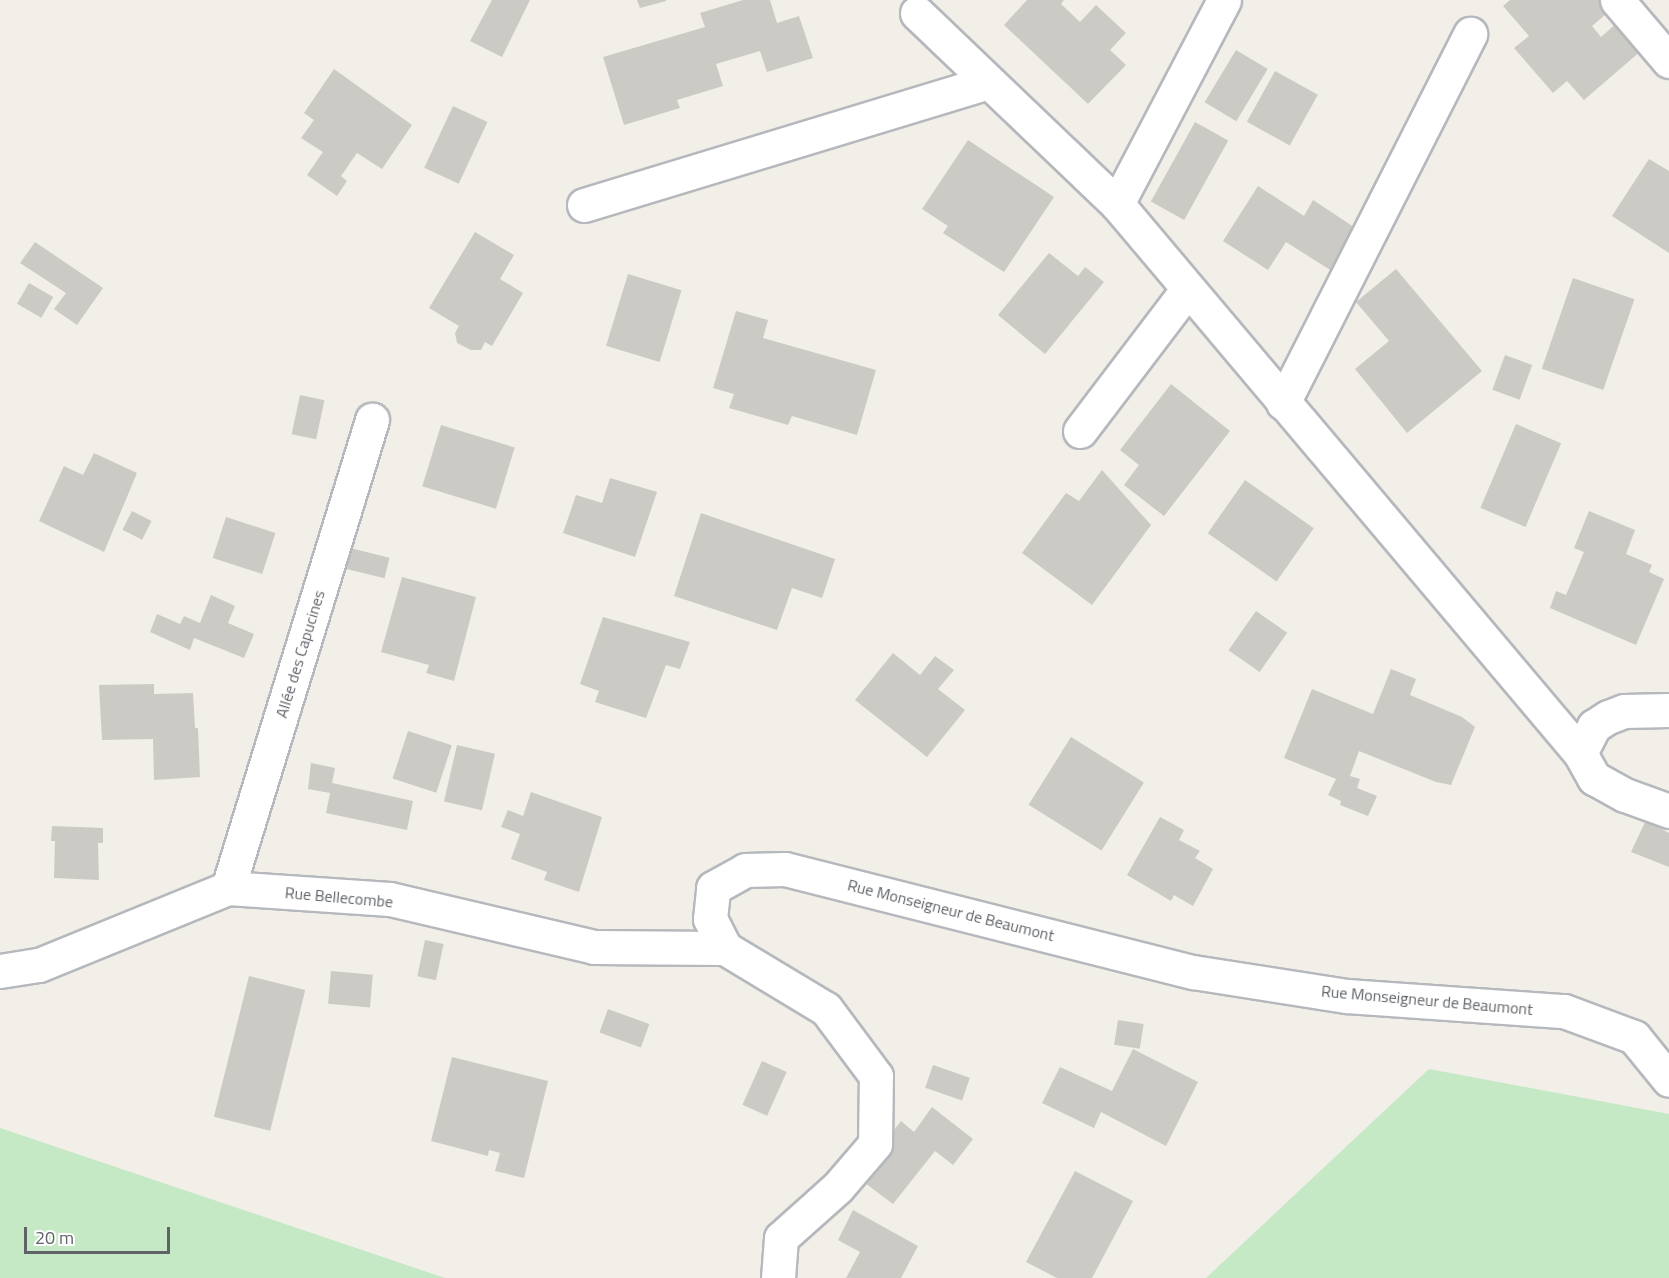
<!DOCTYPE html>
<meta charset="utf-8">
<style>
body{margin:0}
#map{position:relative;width:1669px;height:1278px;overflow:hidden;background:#f1efe8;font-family:"Titillium Web",sans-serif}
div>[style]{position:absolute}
.green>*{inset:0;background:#c5e8c5}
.building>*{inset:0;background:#cccac5;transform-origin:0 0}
.roads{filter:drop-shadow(2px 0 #b5b8bc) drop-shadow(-2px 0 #b5b8bc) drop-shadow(0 2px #b5b8bc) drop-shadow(0 -2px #b5b8bc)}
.street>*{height:33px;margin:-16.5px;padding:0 16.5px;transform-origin:16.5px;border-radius:16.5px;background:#fff}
span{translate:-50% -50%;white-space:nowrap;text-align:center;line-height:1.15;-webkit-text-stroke:4.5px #fff;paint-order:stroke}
.street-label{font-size:16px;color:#5f6368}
.scale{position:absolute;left:24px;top:1227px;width:146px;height:27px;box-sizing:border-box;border:3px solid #5f6368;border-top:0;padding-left:8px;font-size:18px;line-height:21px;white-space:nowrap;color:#5f6368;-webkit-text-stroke:4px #fff;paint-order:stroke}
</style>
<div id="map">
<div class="green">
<div style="clip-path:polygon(1429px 1069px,1669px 1114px,1669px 1278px,1206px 1278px)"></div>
<div style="clip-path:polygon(0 1128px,445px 1278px,0 1278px)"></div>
</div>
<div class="building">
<div style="clip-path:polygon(492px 0,530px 0,502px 57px,470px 41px)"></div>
<div style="clip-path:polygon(637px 0,666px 0,666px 1px,640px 8px)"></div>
<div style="clip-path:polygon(743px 0,770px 0,777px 23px,799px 16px,813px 58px,767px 72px,760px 51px,716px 64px,723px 86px,677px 100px,680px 108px,624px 125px,603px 57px,705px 27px,700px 13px)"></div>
<div style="clip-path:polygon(1027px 0,1064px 0,1061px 4px,1080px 22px,1096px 5px,1126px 33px,1110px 50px,1126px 65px,1088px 104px,1004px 25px)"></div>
<div style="clip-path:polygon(1510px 0,1604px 0,1612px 9px,1592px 26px,1601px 37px,1618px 22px,1642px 50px,1584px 100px,1567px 81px,1553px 93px,1514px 48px,1529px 36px,1503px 6px)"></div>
<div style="left:1236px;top:50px;width:37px;height:61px;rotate:31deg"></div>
<div style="clip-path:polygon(334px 69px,412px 125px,382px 169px,357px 153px,341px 176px,347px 181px,337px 196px,307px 175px,323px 152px,301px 138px,314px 120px,304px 113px)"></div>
<div style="left:1275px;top:71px;width:49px;height:58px;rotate:29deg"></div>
<div style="left:453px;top:106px;width:38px;height:68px;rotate:25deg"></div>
<div style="left:1195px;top:122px;width:38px;height:91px;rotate:29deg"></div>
<div style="clip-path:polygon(968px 140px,1054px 197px,1004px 272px,943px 233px,948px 226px,922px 209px)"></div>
<div style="clip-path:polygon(1649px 159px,1669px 171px,1669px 253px,1612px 216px)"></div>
<div style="clip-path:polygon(1258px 186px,1304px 216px,1313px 200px,1357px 229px,1335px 273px,1286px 242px,1268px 270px,1223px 241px)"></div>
<div style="clip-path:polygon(475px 232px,514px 255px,500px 279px,523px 293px,492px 346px,485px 342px,481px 350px,471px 350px,457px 343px,455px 333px,459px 326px,429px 308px)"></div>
<div style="clip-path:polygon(35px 242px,103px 288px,77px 325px,54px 309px,66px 293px,20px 263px)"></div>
<div style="clip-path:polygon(1049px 253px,1078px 276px,1085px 267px,1104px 282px,1045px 354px,998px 315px)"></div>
<div style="clip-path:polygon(1396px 269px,1482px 371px,1407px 433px,1355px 369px,1389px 341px,1356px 302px)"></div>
<div style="left:628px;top:274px;width:56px;height:75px;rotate:17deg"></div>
<div style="left:1573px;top:278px;width:65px;height:96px;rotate:19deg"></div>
<div style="left:29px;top:283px;width:28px;height:24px;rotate:30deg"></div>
<div style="clip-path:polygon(736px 311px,768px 320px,763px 338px,876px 370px,857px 435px,792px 416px,788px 425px,729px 408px,734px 394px,713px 388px)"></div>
<div style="left:1505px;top:355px;width:29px;height:37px;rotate:20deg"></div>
<div style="clip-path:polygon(1171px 384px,1230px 431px,1164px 516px,1124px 485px,1139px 465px,1120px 450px)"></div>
<div style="left:300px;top:395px;width:25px;height:40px;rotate:12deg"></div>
<div style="left:1516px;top:424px;width:49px;height:91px;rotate:23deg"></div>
<div style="left:441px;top:425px;width:77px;height:64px;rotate:17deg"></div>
<div style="clip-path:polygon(94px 453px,137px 473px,104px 552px,39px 521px,64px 466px,83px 475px)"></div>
<div style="clip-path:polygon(1102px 470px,1151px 525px,1092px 605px,1022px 553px,1066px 493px,1079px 501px)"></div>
<div style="clip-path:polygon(610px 478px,657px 492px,635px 557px,563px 533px,576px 495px,602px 503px)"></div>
<div style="left:1245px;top:480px;width:84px;height:65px;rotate:35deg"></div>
<div style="left:132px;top:511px;width:22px;height:21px;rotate:27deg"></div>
<div style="clip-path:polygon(1589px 511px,1635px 530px,1626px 554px,1652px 565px,1649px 572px,1664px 579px,1636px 645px,1550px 608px,1556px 591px,1566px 595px,1584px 552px,1574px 548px)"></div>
<div style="clip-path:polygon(701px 513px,835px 559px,822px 598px,792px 588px,777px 630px,674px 596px)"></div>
<div style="left:226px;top:517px;width:52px;height:43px;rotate:18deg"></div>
<div style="left:342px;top:546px;width:49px;height:21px;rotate:14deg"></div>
<div style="clip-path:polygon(402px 577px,476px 597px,454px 681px,426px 673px,429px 665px,381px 652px)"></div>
<div style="clip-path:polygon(211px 595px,235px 606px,228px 623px,254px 634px,244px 658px,194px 638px,190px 650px,150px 632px,157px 614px,180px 624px,184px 616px,200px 623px)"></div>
<div style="left:1256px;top:611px;width:38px;height:48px;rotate:35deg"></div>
<div style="clip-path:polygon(603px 617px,690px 642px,680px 669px,666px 665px,646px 718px,595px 702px,599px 691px,580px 684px)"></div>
<div style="clip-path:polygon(893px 653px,920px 675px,935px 656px,954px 670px,938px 689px,965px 710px,927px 757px,855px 700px)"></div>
<div style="clip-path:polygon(1391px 669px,1416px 679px,1410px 695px,1462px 717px,1475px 727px,1451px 785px,1436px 782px,1359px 751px,1350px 776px,1360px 779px,1357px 788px,1377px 796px,1368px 816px,1340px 805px,1341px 801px,1328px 795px,1336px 779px,1284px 758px,1312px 689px,1373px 714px)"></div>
<div style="clip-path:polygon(154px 684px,154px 694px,193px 693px,195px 728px,198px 728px,200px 777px,154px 780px,153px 739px,102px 740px,99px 685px)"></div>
<div style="left:408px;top:731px;width:46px;height:50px;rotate:18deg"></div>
<div style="left:1071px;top:737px;width:86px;height:80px;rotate:32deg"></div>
<div style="left:457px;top:745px;width:39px;height:58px;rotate:13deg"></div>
<div style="clip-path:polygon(311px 763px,335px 768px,332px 783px,413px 801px,407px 830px,326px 813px,330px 793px,308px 789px)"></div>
<div style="clip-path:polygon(531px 792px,602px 817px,579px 892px,544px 880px,547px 872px,511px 859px,520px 834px,501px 827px,508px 810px,523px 816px)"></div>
<div style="clip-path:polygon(1160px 817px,1184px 830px,1179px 840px,1200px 851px,1195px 858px,1213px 869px,1193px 906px,1174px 895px,1171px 901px,1127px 875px)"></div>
<div style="clip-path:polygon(1646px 820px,1669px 833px,1669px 867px,1631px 852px)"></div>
<div style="clip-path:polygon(52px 826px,103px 828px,103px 843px,98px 843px,99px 880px,54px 878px,55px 841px,51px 841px)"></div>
<div style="left:425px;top:940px;width:19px;height:37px;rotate:12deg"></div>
<div style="left:331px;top:971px;width:42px;height:33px;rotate:5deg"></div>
<div style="left:249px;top:976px;width:58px;height:145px;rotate:14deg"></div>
<div style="left:608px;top:1009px;width:44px;height:25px;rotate:20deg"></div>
<div style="left:1118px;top:1020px;width:26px;height:25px;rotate:9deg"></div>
<div style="clip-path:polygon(1133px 1049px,1198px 1082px,1166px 1146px,1101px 1112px,1094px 1128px,1042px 1103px,1060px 1067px,1112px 1091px)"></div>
<div style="clip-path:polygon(452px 1057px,548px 1081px,524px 1178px,495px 1171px,500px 1153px,489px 1150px,488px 1156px,431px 1141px)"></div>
<div style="left:762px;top:1061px;width:27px;height:48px;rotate:24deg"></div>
<div style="left:933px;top:1065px;width:39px;height:24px;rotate:19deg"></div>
<div style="clip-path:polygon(932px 1107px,973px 1139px,953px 1165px,935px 1151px,893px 1204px,857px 1177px,901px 1121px,914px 1132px)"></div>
<div style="clip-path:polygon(1075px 1171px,1133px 1201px,1092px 1278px,1057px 1278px,1026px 1262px)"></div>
<div style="clip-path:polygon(853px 1210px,918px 1246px,901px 1278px,846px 1278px,860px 1252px,838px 1240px)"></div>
</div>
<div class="roads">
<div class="street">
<div style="left:1617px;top:0;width:80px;rotate:49.6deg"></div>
<div style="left:917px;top:13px;width:277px;rotate:43.7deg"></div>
<div style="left:1117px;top:204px;width:718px;rotate:49.86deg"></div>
<div style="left:1117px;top:204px;width:230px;rotate:-62.3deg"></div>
<div style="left:584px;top:205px;width:423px;rotate:-16.9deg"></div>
<div style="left:1283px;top:403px;width:414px;rotate:-63.1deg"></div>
<div style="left:1080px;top:431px;width:177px;rotate:-52.8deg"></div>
<div style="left:1669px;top:710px;width:45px;rotate:178.7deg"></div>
<div style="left:1624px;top:711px;width:17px;rotate:159deg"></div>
<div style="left:1608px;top:717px;width:17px;rotate:147deg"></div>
<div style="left:1594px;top:726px;width:30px;rotate:117deg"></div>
<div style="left:1580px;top:753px;width:29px;rotate:61deg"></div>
<div style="left:1594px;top:778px;width:35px;rotate:29deg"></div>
<div style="left:1625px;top:795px;width:47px;rotate:20deg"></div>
<div style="left:228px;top:888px;width:490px;rotate:-72.9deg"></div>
<div style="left:0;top:971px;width:39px;rotate:-9deg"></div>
<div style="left:39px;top:965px;width:204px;rotate:-22.2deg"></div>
<div style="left:228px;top:888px;width:162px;rotate:3.9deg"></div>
<div style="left:390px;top:899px;width:210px;rotate:13.2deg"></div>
<div style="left:594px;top:947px;width:131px;rotate:0.4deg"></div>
<div style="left:778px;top:1278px;width:40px;rotate:-85.7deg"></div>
<div style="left:781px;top:1238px;width:76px;rotate:-41.8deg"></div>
<div style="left:838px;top:1187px;width:57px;rotate:-49.3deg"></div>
<div style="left:875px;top:1144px;width:68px;rotate:-89.2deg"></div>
<div style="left:876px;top:1076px;width:84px;rotate:-126.7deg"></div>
<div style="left:826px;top:1009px;width:118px;rotate:-148.9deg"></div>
<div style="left:725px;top:948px;width:33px;rotate:-117deg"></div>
<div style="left:710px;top:919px;width:31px;rotate:-84deg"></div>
<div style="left:713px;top:888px;width:37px;rotate:-29deg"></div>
<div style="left:745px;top:870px;width:40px;rotate:-1.4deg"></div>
<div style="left:785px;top:869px;width:421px;rotate:14.2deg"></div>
<div style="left:1193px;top:972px;width:156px;rotate:8.9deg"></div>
<div style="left:1347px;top:996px;width:218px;rotate:4deg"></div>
<div style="left:1564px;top:1011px;width:75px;rotate:20.4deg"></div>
<div style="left:1634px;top:1037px;width:55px;rotate:50.9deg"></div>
</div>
</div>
<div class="street-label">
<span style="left:300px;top:654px;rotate:-73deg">Allée des Capucines</span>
<span style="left:339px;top:897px;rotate:5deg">Rue Bellecombe</span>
<span style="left:951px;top:910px;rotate:14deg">Rue Monseigneur de Beaumont</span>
<span style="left:1427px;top:1000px;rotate:5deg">Rue Monseigneur de Beaumont</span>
</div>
<div class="scale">20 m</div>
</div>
